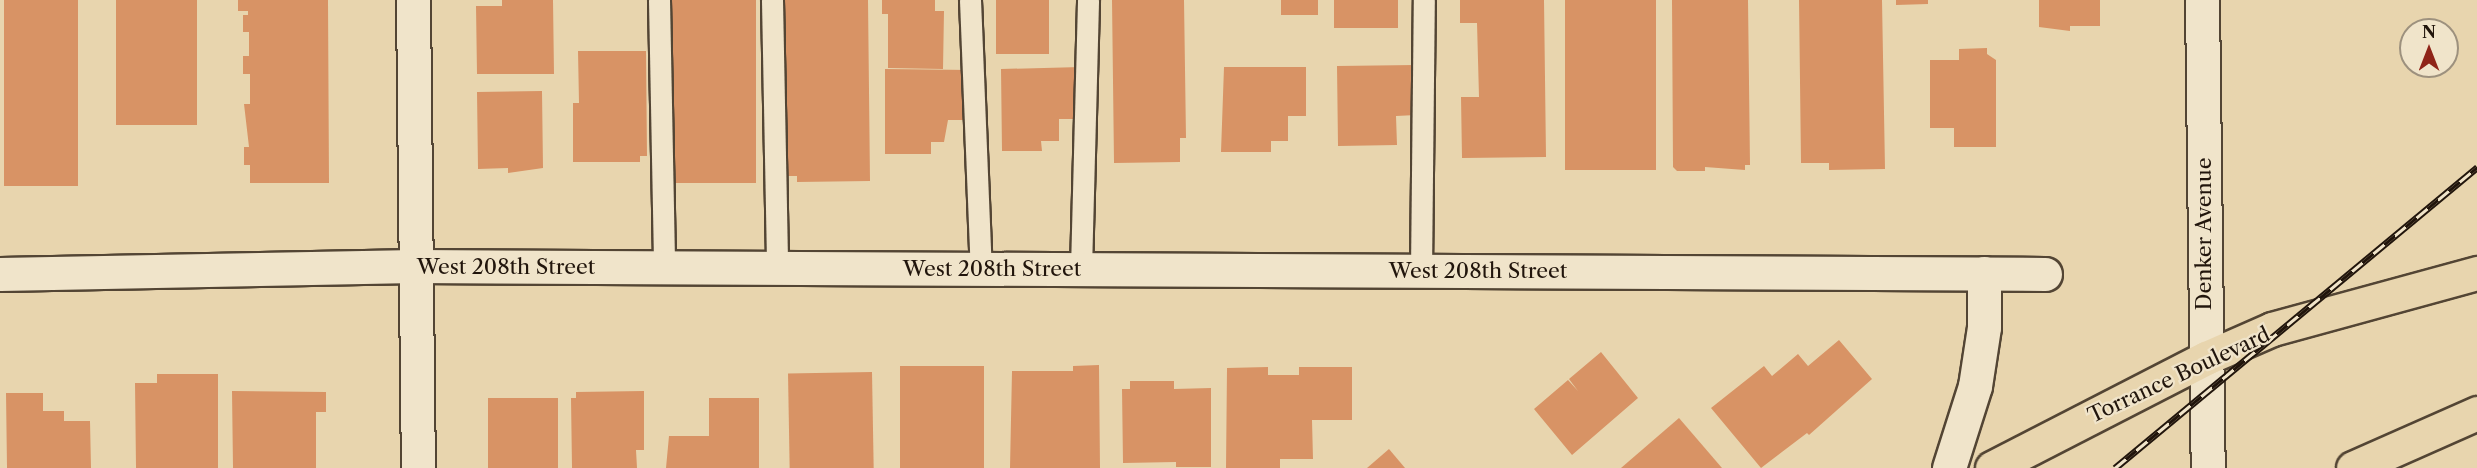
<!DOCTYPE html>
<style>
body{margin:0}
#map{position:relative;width:2477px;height:468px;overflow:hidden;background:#e8d5ae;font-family:"Libre Caslon Text",serif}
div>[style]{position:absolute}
.building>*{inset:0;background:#d89365;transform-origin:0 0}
.roads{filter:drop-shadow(2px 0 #534534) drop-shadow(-2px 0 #534534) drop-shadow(0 2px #534534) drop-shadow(0 -2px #534534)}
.service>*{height:21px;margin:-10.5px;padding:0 10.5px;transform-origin:10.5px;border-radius:10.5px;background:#f0e4ca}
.minor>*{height:33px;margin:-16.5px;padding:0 16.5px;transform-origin:16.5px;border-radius:16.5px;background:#f0e4ca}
.primary>*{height:33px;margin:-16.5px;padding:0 16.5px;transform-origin:16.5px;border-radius:16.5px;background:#e8d5ae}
.rail>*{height:7px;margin-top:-3.5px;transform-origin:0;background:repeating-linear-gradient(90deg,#f0e4ca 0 14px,#21150c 0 28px);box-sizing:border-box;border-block:2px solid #21150c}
span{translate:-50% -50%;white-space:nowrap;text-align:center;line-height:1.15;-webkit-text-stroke:4.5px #f0e4ca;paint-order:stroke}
.street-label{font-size:21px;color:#21150c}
.north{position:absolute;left:2399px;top:18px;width:60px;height:60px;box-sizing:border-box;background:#f0e4ca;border:2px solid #9d917e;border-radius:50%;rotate:0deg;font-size:16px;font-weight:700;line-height:24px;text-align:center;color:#21150c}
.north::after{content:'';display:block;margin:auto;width:21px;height:27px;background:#8f2418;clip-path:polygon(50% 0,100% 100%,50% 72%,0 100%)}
</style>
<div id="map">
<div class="building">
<div style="left:4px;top:0;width:74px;height:186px"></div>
<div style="left:116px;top:0;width:81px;height:125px"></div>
<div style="clip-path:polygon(238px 0,328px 0,329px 183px,250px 183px,250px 165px,244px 165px,244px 147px,249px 147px,244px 104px,250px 104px,250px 74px,243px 74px,243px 56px,249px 56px,249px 32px,243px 32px,243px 15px,248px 15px,248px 11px,238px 11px)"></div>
<div style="clip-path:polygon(502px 0,553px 0,554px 74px,477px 74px,476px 6px,502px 6px)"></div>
<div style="left:670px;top:0;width:86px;height:183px"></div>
<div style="clip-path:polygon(783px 0,868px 0,870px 181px,797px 182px,797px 176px,785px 176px)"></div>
<div style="clip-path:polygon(882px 0,935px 0,935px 11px,944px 11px,943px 69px,888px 68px,888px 14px,882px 14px)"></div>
<div style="left:996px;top:0;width:53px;height:54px"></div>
<div style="clip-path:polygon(1112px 0,1184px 0,1186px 138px,1180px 138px,1180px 162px,1114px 163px)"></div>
<div style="left:1281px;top:0;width:37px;height:15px"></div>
<div style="left:1334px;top:0;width:64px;height:28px"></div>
<div style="clip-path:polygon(1460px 0,1544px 0,1546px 157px,1462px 158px,1461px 97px,1479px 97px,1477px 23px,1460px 23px)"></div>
<div style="left:1565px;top:0;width:91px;height:170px"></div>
<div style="clip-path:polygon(1672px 0,1748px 0,1750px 165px,1745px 165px,1745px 170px,1705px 167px,1705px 171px,1677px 171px,1673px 167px)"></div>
<div style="clip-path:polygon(1799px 0,1882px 0,1885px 169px,1829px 170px,1829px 163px,1801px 163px)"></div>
<div style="clip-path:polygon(1896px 0,1928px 0,1928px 4px,1896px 5px)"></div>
<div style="clip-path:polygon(2039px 0,2100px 0,2100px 26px,2070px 26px,2070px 31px,2039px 27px)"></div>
<div style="clip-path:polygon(1987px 48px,1987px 54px,1996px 60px,1996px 147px,1954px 147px,1954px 128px,1930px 128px,1930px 60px,1959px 60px,1959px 49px)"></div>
<div style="clip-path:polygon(578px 51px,646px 51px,647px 156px,640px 156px,640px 162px,573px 162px,573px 103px,579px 103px)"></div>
<div style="clip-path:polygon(1415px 65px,1416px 115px,1396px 116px,1397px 145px,1338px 146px,1337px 66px)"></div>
<div style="clip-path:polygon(1081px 67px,1082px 119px,1059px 119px,1059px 141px,1041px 141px,1042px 151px,1002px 151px,1001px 69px)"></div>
<div style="clip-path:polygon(1224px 67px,1306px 67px,1306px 116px,1288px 116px,1288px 141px,1271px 141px,1271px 152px,1221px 152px)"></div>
<div style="clip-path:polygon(885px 69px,969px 70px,968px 120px,948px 120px,944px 142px,931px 142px,931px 154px,885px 154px)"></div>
<div style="clip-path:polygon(542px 91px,543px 168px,508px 173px,508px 168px,478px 169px,477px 92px)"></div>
<div style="clip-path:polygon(1839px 340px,1872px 379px,1809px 435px,1807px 433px,1761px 468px,1711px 408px,1764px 366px,1772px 376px,1798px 354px,1808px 366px)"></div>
<div style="clip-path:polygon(1601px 352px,1638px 398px,1572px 455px,1534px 409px,1568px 380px,1578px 391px,1569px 379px)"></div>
<div style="clip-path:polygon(1099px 365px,1100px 468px,1010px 468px,1012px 371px,1073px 371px,1073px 366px)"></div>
<div style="left:900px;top:366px;width:84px;height:102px"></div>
<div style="clip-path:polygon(1268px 367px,1268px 375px,1299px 375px,1299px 367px,1352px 367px,1352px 420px,1312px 420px,1313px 459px,1280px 459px,1280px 468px,1226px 468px,1227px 368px)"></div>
<div style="left:872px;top:372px;width:96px;height:84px;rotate:89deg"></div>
<div style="clip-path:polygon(157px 374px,218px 374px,218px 468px,136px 468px,135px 383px,157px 383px)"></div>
<div style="clip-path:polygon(1130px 381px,1174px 381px,1174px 389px,1211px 388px,1211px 467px,1176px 467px,1176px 462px,1123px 463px,1122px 389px,1130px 389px)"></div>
<div style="clip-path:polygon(232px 391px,326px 392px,326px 412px,316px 412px,316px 468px,233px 468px)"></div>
<div style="clip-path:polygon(644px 391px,644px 450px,636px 450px,637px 468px,572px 468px,571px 398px,576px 398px,576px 392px)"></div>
<div style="clip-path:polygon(6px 393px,43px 393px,43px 411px,64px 411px,64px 421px,90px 421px,91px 468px,7px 468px)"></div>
<div style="left:488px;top:398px;width:70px;height:70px"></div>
<div style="clip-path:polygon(709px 398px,759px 398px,759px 468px,666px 468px,669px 436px,709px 436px)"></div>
<div style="clip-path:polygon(1679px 418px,1722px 468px,1621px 468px)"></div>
<div style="clip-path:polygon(1389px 449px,1405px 468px,1367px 468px)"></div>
</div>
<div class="roads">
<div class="service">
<div style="left:659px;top:0;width:267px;rotate:88.9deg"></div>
<div style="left:772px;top:0;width:268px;rotate:88.9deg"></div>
<div style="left:970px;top:0;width:269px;rotate:87.7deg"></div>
<div style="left:1081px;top:269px;width:269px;rotate:-88.5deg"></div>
<div style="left:1421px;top:270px;width:270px;rotate:-89.4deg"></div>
</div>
<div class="minor">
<div style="left:413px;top:0;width:468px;rotate:89.4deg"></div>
<div style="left:2202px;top:0;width:468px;rotate:89.3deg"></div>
<div style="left:0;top:274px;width:415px;rotate:-1.1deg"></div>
<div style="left:415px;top:266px;width:1630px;rotate:0.28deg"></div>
<div style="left:1949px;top:468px;width:86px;rotate:-72.4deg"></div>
<div style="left:1975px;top:386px;width:60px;rotate:-81.3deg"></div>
<div style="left:1984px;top:327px;width:54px;rotate:-90deg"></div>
</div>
<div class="primary">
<div style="left:1992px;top:468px;width:241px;rotate:-27.2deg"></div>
<div style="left:2206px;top:358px;width:72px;rotate:-23.7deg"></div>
<div style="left:2272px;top:329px;width:213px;rotate:-15.3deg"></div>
<div style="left:2353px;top:468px;width:136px;rotate:-23.9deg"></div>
</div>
</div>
<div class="rail">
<div style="left:2115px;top:468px;width:471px;rotate:-39.7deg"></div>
</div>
<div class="street-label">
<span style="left:2204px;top:234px;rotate:-90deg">Denker Avenue</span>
<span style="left:506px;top:267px">West 208th Street</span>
<span style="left:992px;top:269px">West 208th Street</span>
<span style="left:1478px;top:271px">West 208th Street</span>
<span style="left:2179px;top:375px;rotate:-25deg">Torrance Boulevard</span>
</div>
<div class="north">N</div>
</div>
